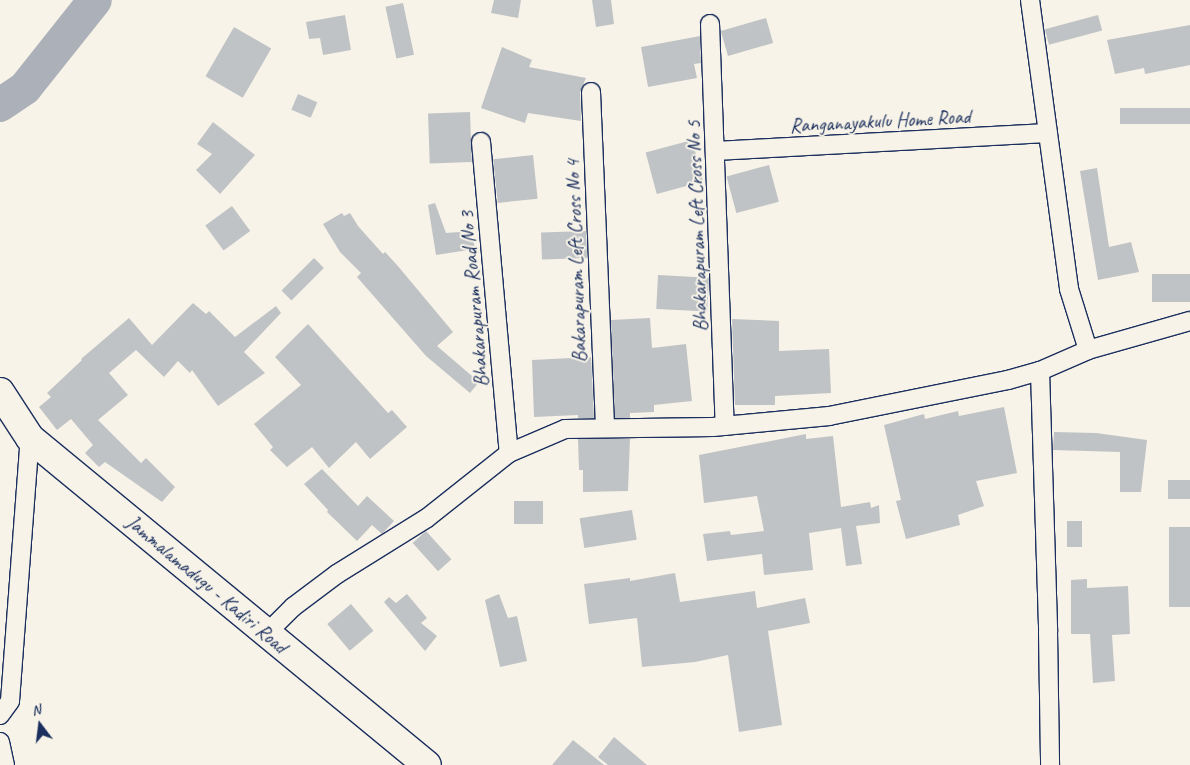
<!DOCTYPE html>
<style>
body{margin:0}
#map{position:relative;width:1190px;height:765px;overflow:hidden;background:#f7f3e8;font-family:Caveat,sans-serif}
div>[style]{position:absolute}
.river>*{height:34px;margin:-17px;padding:0 17px;transform-origin:17px;border-radius:17px;background:#acb0b9}
.building>*{inset:0;background:#c0c3c5;transform-origin:0 0}
.roads{filter:drop-shadow(1px 0 #1b2f5e) drop-shadow(-1px 0 #1b2f5e) drop-shadow(0 1px #1b2f5e) drop-shadow(0 -1px #1b2f5e)}
.minor>*{height:18px;margin:-9px;padding:0 9px;transform-origin:9px;border-radius:9px;background:#f7f3e8}
.primary>*{height:28px;margin:-14px;padding:0 14px;transform-origin:14px;border-radius:14px;background:#f7f3e8}
span{translate:-50% -50%;white-space:nowrap;text-align:center;line-height:1.15;-webkit-text-stroke:4px #f7f3e8;paint-order:stroke}
.street-label{font-size:20px;color:#1b2f5e}
.north{position:absolute;left:15px;top:700px;width:50px;height:50px;-webkit-text-stroke:4px #f7f3e8;paint-order:stroke;rotate:345deg;font-size:14px;font-weight:700;line-height:20px;text-align:center;color:#1b2f5e}
.north::after{content:'';display:block;margin:auto;width:18px;height:22px;background:#1b2f5e;clip-path:polygon(50% 0,100% 100%,50% 72%,0 100%)}
</style>
<div id="map">
<div class="river">
<div style="left:0;top:105px;width:30px;rotate:-34deg"></div>
<div style="left:25px;top:88px;width:112px;rotate:-51.5deg"></div>
</div>
<div class="building">
<div style="clip-path:polygon(494px 0,521px 0,518px 18px,491px 13px)"></div>
<div style="clip-path:polygon(592px 0,611px 0,614px 24px,596px 27px)"></div>
<div style="left:403px;top:3px;width:53px;height:18px;rotate:78deg"></div>
<div style="clip-path:polygon(345px 15px,351px 50px,323px 55px,320px 38px,309px 39px,306px 22px)"></div>
<div style="left:1098px;top:15px;width:16px;height:55px;rotate:75deg"></div>
<div style="left:766px;top:18px;width:26px;height:47px;rotate:74deg"></div>
<div style="clip-path:polygon(1190px 25px,1190px 65px,1145px 74px,1144px 68px,1115px 74px,1107px 40px)"></div>
<div style="left:234px;top:27px;width:43px;height:57px;rotate:30deg"></div>
<div style="clip-path:polygon(700px 36px,701px 63px,694px 64px,697px 78px,648px 87px,641px 47px)"></div>
<div style="clip-path:polygon(502px 47px,532px 60px,529px 67px,586px 78px,580px 92px,581px 121px,528px 113px,525px 123px,481px 108px)"></div>
<div style="left:298px;top:94px;width:21px;height:17px;rotate:23deg"></div>
<div style="left:1190px;top:108px;width:16px;height:70px;rotate:90deg"></div>
<div style="left:470px;top:112px;width:50px;height:42px;rotate:88deg"></div>
<div style="clip-path:polygon(213px 122px,255px 155px,220px 194px,196px 170px,212px 154px,197px 144px)"></div>
<div style="left:692px;top:140px;width:43px;height:48px;rotate:75deg"></div>
<div style="left:533px;top:155px;width:44px;height:40px;rotate:84deg"></div>
<div style="left:769px;top:165px;width:38px;height:44px;rotate:75deg"></div>
<div style="clip-path:polygon(1097px 168px,1109px 247px,1131px 242px,1139px 272px,1098px 280px,1080px 171px)"></div>
<div style="clip-path:polygon(435px 203px,446px 233px,472px 231px,475px 249px,436px 255px,428px 205px)"></div>
<div style="left:232px;top:206px;width:31px;height:33px;rotate:54deg"></div>
<div style="clip-path:polygon(342px 213px,344px 216px,350px 213px,358px 226px,383px 254px,385px 252px,397px 265px,453px 332px,437px 346px,479px 382px,470px 393px,426px 356px,357px 277px,361px 273px,340px 252px,323px 224px)"></div>
<div style="left:586px;top:231px;width:27px;height:45px;rotate:88deg"></div>
<div style="left:314px;top:258px;width:14px;height:46px;rotate:45deg"></div>
<div style="left:1190px;top:274px;width:28px;height:38px;rotate:90deg"></div>
<div style="left:658px;top:275px;width:51px;height:34px;rotate:3deg"></div>
<div style="clip-path:polygon(193px 303px,206px 314px,209px 311px,235px 337px,276px 306px,281px 313px,244px 352px,265px 373px,218px 406px,192px 370px,190px 373px,178px 361px,164px 377px,136px 350px,109px 373px,128px 395px,98px 420px,141px 463px,146px 458px,175px 487px,162px 502px,105px 462px,99px 467px,85px 453px,93px 445px,71px 419px,57px 430px,39px 407px,51px 397px,47px 393px,82px 360px,81px 359px,129px 318px,152px 345px)"></div>
<div style="clip-path:polygon(650px 318px,652px 348px,686px 344px,692px 401px,654px 405px,654px 412px,630px 413px,630px 418px,615px 418px,611px 320px)"></div>
<div style="clip-path:polygon(732px 319px,779px 321px,779px 351px,829px 349px,831px 393px,775px 396px,775px 405px,735px 405px)"></div>
<div style="clip-path:polygon(308px 324px,388px 413px,392px 410px,407px 427px,370px 459px,356px 442px,329px 468px,312px 447px,287px 467px,270px 450px,273px 447px,254px 424px,301px 385px,275px 357px)"></div>
<div style="clip-path:polygon(591px 357px,594px 418px,578px 418px,578px 415px,534px 417px,532px 360px)"></div>
<div style="clip-path:polygon(1004px 407px,1017px 473px,976px 481px,984px 506px,958px 515px,960px 525px,906px 539px,896px 501px,901px 500px,884px 425px,924px 414px,925px 419px,958px 411px,959px 416px)"></div>
<div style="clip-path:polygon(1054px 432px,1096px 433px,1147px 440px,1141px 492px,1120px 492px,1120px 452px,1053px 450px)"></div>
<div style="clip-path:polygon(806px 434px,806px 439px,833px 436px,841px 507px,870px 502px,871px 508px,879px 505px,880px 523px,856px 526px,862px 564px,846px 566px,841px 528px,809px 533px,813px 570px,764px 575px,762px 554px,707px 561px,703px 534px,730px 531px,731px 535px,764px 531px,757px 496px,704px 503px,699px 455px)"></div>
<div style="clip-path:polygon(578px 439px,630px 439px,628px 491px,583px 492px,583px 470px,579px 470px)"></div>
<div style="clip-path:polygon(322px 469px,358px 506px,367px 496px,394px 521px,382px 534px,372px 525px,357px 541px,327px 512px,328px 510px,304px 484px)"></div>
<div style="left:1190px;top:480px;width:19px;height:22px;rotate:90deg"></div>
<div style="left:543px;top:501px;width:23px;height:29px;rotate:90deg"></div>
<div style="left:632px;top:510px;width:30px;height:53px;rotate:81deg"></div>
<div style="left:1067px;top:521px;width:15px;height:26px"></div>
<div style="left:1169px;top:527px;width:21px;height:80px"></div>
<div style="left:426px;top:531px;width:38px;height:18px;rotate:48deg"></div>
<div style="clip-path:polygon(675px 573px,680px 602px,755px 591px,757px 608px,805px 598px,810px 623px,768px 631px,782px 725px,739px 732px,728px 655px,695px 662px,642px 667px,637px 618px,589px 624px,584px 584px,630px 578px,630px 581px)"></div>
<div style="clip-path:polygon(1087px 579px,1087px 588px,1128px 586px,1130px 634px,1112px 635px,1115px 681px,1093px 683px,1090px 634px,1071px 634px,1071px 580px)"></div>
<div style="clip-path:polygon(407px 594px,427px 618px,421px 623px,437px 636px,425px 651px,384px 602px,389px 597px,396px 603px)"></div>
<div style="clip-path:polygon(499px 594px,508px 618px,517px 616px,527px 661px,500px 667px,485px 600px)"></div>
<div style="left:351px;top:604px;width:35px;height:31px;rotate:50deg"></div>
<div style="clip-path:polygon(614px 737px,647px 765px,608px 765px,598px 757px)"></div>
<div style="clip-path:polygon(573px 740px,604px 765px,552px 765px)"></div>
</div>
<div class="roads">
<div class="minor">
<div style="left:1030px;top:0;width:292px;rotate:82.3deg"></div>
<div style="left:1069px;top:289px;width:64px;rotate:72.7deg"></div>
<div style="left:710px;top:24px;width:402px;rotate:87.9deg"></div>
<div style="left:591px;top:92px;width:336px;rotate:87.6deg"></div>
<div style="left:481px;top:142px;width:312px;rotate:84.9deg"></div>
<div style="left:715px;top:151px;width:333px;rotate:-3.1deg"></div>
<div style="left:1040px;top:371px;width:261px;rotate:88.2deg"></div>
<div style="left:1048px;top:632px;width:133px;rotate:89.1deg"></div>
<div style="left:267px;top:633px;width:37px;rotate:-45deg"></div>
<div style="left:293px;top:607px;width:55px;rotate:-36.9deg"></div>
<div style="left:337px;top:574px;width:106px;rotate:-31.9deg"></div>
<div style="left:427px;top:518px;width:105px;rotate:-38.4deg"></div>
<div style="left:509px;top:453px;width:61px;rotate:-23.2deg"></div>
<div style="left:565px;top:429px;width:148px;rotate:-0.8deg"></div>
<div style="left:713px;top:427px;width:117px;rotate:-5.4deg"></div>
<div style="left:829px;top:416px;width:183px;rotate:-11.4deg"></div>
<div style="left:1008px;top:380px;width:33px;rotate:-16deg"></div>
<div style="left:1040px;top:371px;width:52px;rotate:-23.6deg"></div>
<div style="left:1088px;top:350px;width:106px;rotate:-15.9deg"></div>
<div style="left:0;top:715px;width:17px;rotate:-54deg"></div>
<div style="left:10px;top:701px;width:264px;rotate:-85.7deg"></div>
<div style="left:0;top:742px;width:24px;rotate:78deg"></div>
</div>
<div class="primary">
<div style="left:0;top:392px;width:55px;rotate:56.9deg"></div>
<div style="left:30px;top:438px;width:514px;rotate:39.48deg"></div>
</div>
</div>
<div class="street-label">
<span style="left:880px;top:121px;rotate:-3deg">Ranganayakulu Home Road</span>
<span style="left:697px;top:226px;rotate:-92deg">Bhakarapuram Left Cross No 5</span>
<span style="left:576px;top:261px;rotate:-92deg">Bakarapuram Left Cross No 4</span>
<span style="left:474px;top:299px;rotate:-95deg">Bhakarapuram Road No 3</span>
<span style="left:207px;top:584px;rotate:40deg">Jammalamadugu - Kadiri Road</span>
</div>
<div class="north">N</div>
</div>
